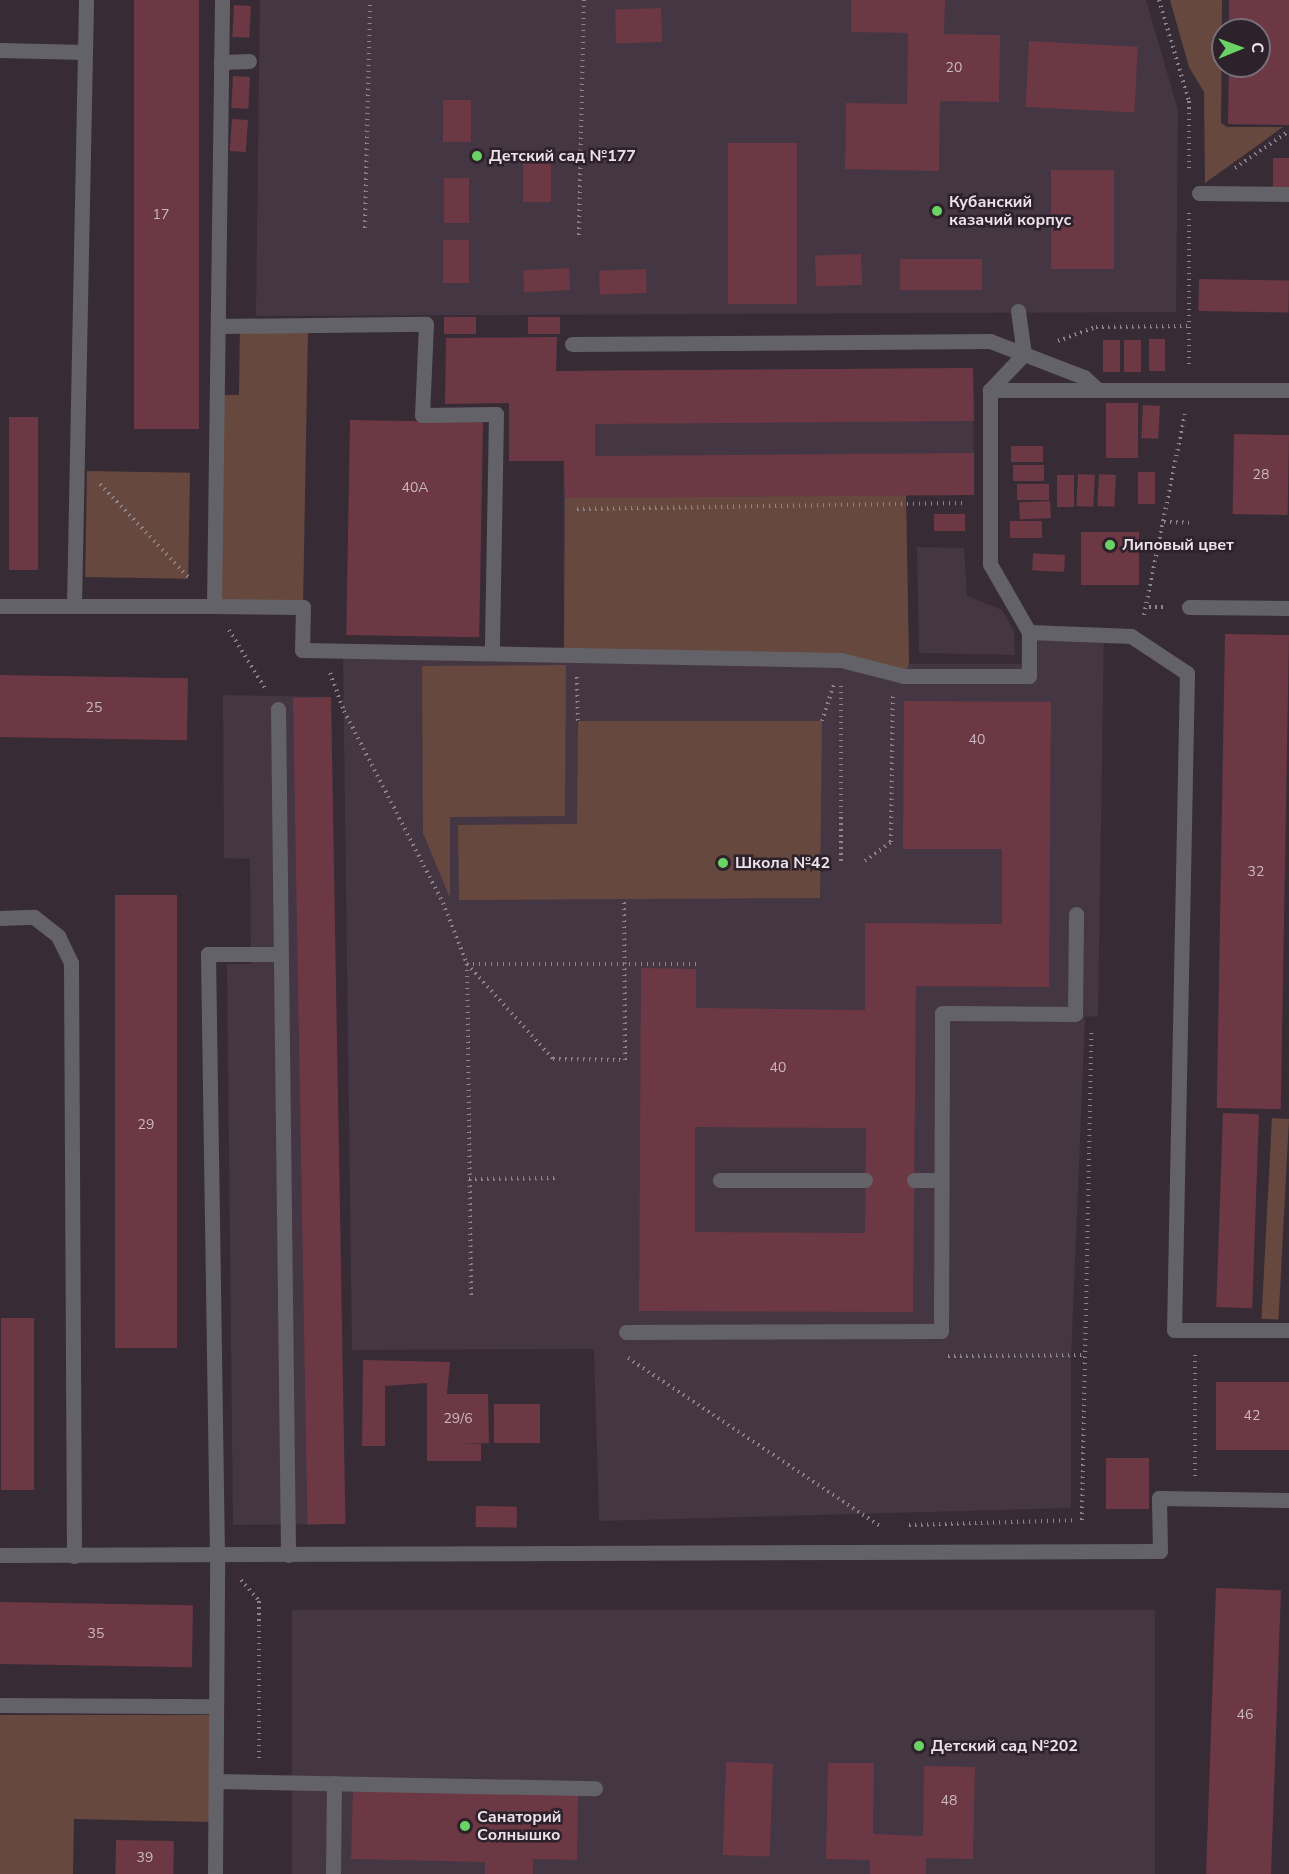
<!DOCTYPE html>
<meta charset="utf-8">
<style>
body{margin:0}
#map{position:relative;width:1289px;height:1874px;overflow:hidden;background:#372c36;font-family:"Nunito Sans",sans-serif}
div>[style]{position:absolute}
.built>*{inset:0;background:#453643;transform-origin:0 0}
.green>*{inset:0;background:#67483e;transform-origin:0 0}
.building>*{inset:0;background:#6b3844;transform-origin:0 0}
.path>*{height:4px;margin-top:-2px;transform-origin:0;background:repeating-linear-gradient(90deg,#8e848d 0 1.5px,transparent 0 6px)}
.service>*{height:15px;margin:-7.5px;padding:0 7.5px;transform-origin:7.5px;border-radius:7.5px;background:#646269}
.dots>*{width:16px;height:16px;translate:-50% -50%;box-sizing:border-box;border:3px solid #2d222c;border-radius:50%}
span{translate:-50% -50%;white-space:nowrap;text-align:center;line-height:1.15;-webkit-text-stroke:5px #2d222c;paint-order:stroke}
.number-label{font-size:14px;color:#cbb8c0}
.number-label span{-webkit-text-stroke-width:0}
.poi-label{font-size:16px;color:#ebe3e9;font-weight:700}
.left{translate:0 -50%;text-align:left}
.north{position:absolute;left:1211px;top:18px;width:60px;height:60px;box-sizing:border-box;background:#2d222c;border:2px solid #796f78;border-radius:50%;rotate:89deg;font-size:16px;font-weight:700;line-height:24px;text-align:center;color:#ebe3e9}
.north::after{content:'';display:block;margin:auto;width:21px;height:27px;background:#69d464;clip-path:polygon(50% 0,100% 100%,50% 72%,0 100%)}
</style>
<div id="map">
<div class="built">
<div style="clip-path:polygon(260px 0,1146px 0,1178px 110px,1176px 312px,256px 316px)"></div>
<div style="clip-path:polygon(973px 368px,974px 495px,906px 495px,909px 664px,1021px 664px,1022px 625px,1104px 628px,1098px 1016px,1085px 1017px,1071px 1360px,1071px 1508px,599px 1521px,594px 1349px,352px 1350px,343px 656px,564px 658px,563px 371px)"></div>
<div style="clip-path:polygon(917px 547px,964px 548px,967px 596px,1002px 610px,1014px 631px,1015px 655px,919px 653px)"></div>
<div style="clip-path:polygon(223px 695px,331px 697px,342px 1524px,233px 1525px,227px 964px,251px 964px,250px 859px,224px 858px)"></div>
<div style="left:1155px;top:1610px;width:264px;height:863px;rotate:90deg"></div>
</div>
<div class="green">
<div style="clip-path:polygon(1170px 0,1222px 0,1221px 123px,1227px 127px,1283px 127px,1205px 183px,1204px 92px,1189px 67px)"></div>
<div style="clip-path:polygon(240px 325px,308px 326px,303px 607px,214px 606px,217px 395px,239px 395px)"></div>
<div style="left:87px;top:471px;width:103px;height:106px;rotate:1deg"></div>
<div style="clip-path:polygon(906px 495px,909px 664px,904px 676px,841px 660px,564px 654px,565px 498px)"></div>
<div style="clip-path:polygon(566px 665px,565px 816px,450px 817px,450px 898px,423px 833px,422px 666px)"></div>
<div style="clip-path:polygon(578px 721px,822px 721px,820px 898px,459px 900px,458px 825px,577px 824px)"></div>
<div style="left:1272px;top:1118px;width:17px;height:201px;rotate:3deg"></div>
<div style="clip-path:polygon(0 1715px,214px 1715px,212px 1822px,74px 1819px,73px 1874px,0 1874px)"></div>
</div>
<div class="building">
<div style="left:134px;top:0;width:65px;height:429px"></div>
<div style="clip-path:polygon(851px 0,945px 0,944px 34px,1000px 35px,999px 102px,940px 101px,939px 171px,845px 169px,846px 103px,907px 104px,908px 33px,851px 32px)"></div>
<div style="clip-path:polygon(1229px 0,1289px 0,1289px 125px,1228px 124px,1229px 66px,1259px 66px,1259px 30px,1229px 30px)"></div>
<div style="left:234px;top:5px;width:17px;height:32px;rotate:3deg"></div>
<div style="left:661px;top:8px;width:34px;height:46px;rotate:88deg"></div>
<div style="left:1029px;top:41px;width:109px;height:66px;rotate:3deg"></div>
<div style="left:233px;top:76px;width:17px;height:32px;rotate:3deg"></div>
<div style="left:443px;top:100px;width:28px;height:42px"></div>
<div style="left:232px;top:119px;width:16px;height:32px;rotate:4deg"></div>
<div style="left:728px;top:143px;width:69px;height:161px"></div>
<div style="left:523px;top:157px;width:28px;height:45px"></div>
<div style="left:1273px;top:158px;width:16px;height:31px"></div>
<div style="left:1051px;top:170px;width:63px;height:99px"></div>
<div style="left:444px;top:178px;width:25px;height:45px"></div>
<div style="left:443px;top:240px;width:26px;height:43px"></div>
<div style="left:861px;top:254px;width:31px;height:46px;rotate:88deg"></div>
<div style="left:900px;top:259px;width:82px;height:31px"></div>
<div style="left:569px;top:268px;width:22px;height:46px;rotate:87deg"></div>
<div style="left:646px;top:269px;width:24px;height:47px;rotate:88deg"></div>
<div style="left:1199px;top:279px;width:90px;height:32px;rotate:1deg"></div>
<div style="left:444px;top:317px;width:32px;height:17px"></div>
<div style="left:528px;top:317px;width:32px;height:17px"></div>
<div style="clip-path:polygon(557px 337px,556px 371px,973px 368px,974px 421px,595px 424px,595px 456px,974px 453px,974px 495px,565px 498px,564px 461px,509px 461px,509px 403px,445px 404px,446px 338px)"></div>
<div style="left:1149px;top:339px;width:16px;height:32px"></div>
<div style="left:1103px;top:340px;width:17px;height:32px"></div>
<div style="left:1124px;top:340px;width:17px;height:32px"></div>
<div style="left:1106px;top:403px;width:32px;height:55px"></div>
<div style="left:1143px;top:405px;width:17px;height:33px;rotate:3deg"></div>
<div style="left:9px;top:417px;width:29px;height:153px"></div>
<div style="left:350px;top:420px;width:133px;height:215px;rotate:1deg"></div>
<div style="left:1234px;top:434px;width:55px;height:80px;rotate:1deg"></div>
<div style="left:1011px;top:446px;width:32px;height:16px"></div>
<div style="left:1013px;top:465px;width:31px;height:16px"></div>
<div style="left:1138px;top:472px;width:17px;height:32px"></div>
<div style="left:1078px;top:474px;width:17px;height:32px;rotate:3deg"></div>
<div style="left:1099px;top:474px;width:17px;height:32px;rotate:3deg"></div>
<div style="left:1057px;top:475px;width:17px;height:32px"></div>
<div style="left:1017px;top:484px;width:32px;height:16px"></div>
<div style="left:1050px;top:501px;width:17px;height:31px;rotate:87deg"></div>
<div style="left:934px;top:514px;width:31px;height:17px"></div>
<div style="left:1010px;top:521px;width:32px;height:17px"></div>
<div style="left:1081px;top:532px;width:58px;height:53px"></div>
<div style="left:1065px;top:555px;width:17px;height:32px;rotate:93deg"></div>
<div style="left:1225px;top:634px;width:64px;height:474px;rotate:1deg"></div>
<div style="left:0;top:675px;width:188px;height:62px;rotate:1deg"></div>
<div style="left:331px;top:697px;width:827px;height:38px;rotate:89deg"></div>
<div style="clip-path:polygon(evenodd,904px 701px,1051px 702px,1049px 987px,916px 986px,913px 1312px,639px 1311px,641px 968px,696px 969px,696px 1008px,865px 1010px,865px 923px,1002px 924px,1002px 849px,903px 849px,904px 701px,695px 1127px,866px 1128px,865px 1233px,695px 1232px,695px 1127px)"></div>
<div style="left:115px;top:895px;width:62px;height:453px"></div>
<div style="left:1223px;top:1113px;width:36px;height:194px;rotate:2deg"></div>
<div style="left:1px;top:1318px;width:33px;height:172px"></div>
<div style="clip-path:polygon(363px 1360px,450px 1362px,447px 1394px,488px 1394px,489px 1443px,461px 1444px,481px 1444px,481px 1461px,427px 1461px,427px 1383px,385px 1386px,385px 1446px,362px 1446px)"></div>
<div style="left:1216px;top:1382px;width:73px;height:68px"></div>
<div style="left:540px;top:1404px;width:39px;height:46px;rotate:90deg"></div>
<div style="left:1106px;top:1458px;width:43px;height:51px"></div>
<div style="left:476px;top:1506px;width:41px;height:21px;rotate:1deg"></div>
<div style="left:1216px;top:1588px;width:65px;height:286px;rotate:2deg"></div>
<div style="left:0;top:1602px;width:193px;height:62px;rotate:1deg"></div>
<div style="left:726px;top:1762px;width:47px;height:93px;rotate:2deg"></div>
<div style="clip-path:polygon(828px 1763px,874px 1763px,873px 1834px,923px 1836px,924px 1766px,975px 1767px,973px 1859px,926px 1858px,926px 1874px,870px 1874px,870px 1860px,826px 1859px)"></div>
<div style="clip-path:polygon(353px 1788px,578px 1793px,577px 1860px,533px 1859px,533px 1874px,485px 1874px,485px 1862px,351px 1859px)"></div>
<div style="left:116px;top:1840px;width:58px;height:34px;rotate:1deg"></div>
</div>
<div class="path">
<div style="left:1159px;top:0;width:105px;rotate:73.5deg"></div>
<div style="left:1189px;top:101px;width:72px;rotate:90deg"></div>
<div style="left:1235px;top:168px;width:65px;rotate:-34.4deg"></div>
<div style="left:1189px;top:213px;width:155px;rotate:90deg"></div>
<div style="left:365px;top:228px;width:228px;rotate:-88.7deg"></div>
<div style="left:579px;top:235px;width:235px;rotate:-88.8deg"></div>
<div style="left:1058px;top:341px;width:40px;rotate:-20.2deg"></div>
<div style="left:1096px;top:327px;width:94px;rotate:-0.6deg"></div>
<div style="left:100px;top:484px;width:131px;rotate:46.5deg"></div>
<div style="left:577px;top:509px;width:389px;rotate:-0.9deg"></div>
<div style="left:1164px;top:522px;width:25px;rotate:2deg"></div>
<div style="left:1149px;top:607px;width:17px"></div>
<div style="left:1144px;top:615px;width:205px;rotate:-78.5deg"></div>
<div style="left:229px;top:630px;width:70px;rotate:58.3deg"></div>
<div style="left:330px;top:673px;width:40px;rotate:69.8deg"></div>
<div style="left:344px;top:711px;width:216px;rotate:62.7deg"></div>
<div style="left:443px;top:903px;width:66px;rotate:68.5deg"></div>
<div style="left:467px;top:964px;width:128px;rotate:47.8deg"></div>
<div style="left:553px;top:1059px;width:72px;rotate:0.8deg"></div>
<div style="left:625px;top:1060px;width:161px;rotate:-90.4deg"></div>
<div style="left:577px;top:677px;width:44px;rotate:88.7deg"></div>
<div style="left:822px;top:721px;width:40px;rotate:-72deg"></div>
<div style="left:841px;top:861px;width:176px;rotate:-90deg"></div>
<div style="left:865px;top:861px;width:32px;rotate:-36deg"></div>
<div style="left:891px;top:842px;width:146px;rotate:-89.2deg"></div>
<div style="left:469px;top:1179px;width:86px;rotate:-0.7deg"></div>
<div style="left:471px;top:1295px;width:331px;rotate:-90.7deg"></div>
<div style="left:467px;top:964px;width:229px"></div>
<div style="left:948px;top:1356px;width:134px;rotate:-0.4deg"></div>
<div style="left:628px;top:1358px;width:303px;rotate:33.7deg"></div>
<div style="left:1195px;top:1476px;width:122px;rotate:-90deg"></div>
<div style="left:1082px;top:1520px;width:489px;rotate:-88.9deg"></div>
<div style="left:909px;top:1525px;width:164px;rotate:-1.7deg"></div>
<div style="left:241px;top:1580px;width:28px;rotate:49deg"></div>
<div style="left:259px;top:1601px;width:157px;rotate:90deg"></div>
</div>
<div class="service">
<div style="left:0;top:50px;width:85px;rotate:1.3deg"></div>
<div style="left:85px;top:52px;width:553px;rotate:91.14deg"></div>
<div style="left:85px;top:52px;width:52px;rotate:-88.9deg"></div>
<div style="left:221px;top:62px;width:28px;rotate:-2deg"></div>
<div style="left:1199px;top:193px;width:90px;rotate:0.6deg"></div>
<div style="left:1018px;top:311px;width:43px;rotate:82.1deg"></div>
<div style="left:1024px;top:354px;width:50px;rotate:133.4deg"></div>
<div style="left:990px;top:390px;width:174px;rotate:90deg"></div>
<div style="left:990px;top:564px;width:78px;rotate:60.2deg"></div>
<div style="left:218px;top:326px;width:208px;rotate:-0.6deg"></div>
<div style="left:426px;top:324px;width:91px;rotate:92.5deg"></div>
<div style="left:422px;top:415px;width:74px;rotate:-0.8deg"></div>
<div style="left:496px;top:414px;width:239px;rotate:91deg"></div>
<div style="left:572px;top:344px;width:418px;rotate:-0.4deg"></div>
<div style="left:990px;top:341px;width:101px;rotate:21deg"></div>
<div style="left:1084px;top:377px;width:18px;rotate:43deg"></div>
<div style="left:990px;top:390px;width:299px"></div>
<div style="left:0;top:606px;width:214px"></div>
<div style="left:214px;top:606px;width:606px;rotate:-89.24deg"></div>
<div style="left:214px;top:606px;width:89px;rotate:0.6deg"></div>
<div style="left:303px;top:607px;width:43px;rotate:91.3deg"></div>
<div style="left:302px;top:650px;width:539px;rotate:1.06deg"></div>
<div style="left:841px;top:660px;width:65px;rotate:14.3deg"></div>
<div style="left:904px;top:676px;width:125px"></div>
<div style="left:1029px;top:676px;width:44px;rotate:-90deg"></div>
<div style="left:1029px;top:632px;width:102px;rotate:2.2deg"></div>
<div style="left:1131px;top:636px;width:67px;rotate:33.5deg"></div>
<div style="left:1187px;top:673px;width:657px;rotate:91.13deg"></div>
<div style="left:1174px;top:1330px;width:115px"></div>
<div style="left:1189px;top:607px;width:100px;rotate:0.6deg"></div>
<div style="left:278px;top:709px;width:846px;rotate:89.32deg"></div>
<div style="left:0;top:918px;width:34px;rotate:-2deg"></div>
<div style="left:34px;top:917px;width:31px;rotate:38deg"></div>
<div style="left:58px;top:936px;width:30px;rotate:64deg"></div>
<div style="left:71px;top:963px;width:593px;rotate:89.71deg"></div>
<div style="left:720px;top:1180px;width:145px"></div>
<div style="left:914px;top:1180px;width:27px"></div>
<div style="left:626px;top:1332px;width:315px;rotate:-0.2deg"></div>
<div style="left:941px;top:1331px;width:318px;rotate:-89.8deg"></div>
<div style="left:942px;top:1013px;width:133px;rotate:0.4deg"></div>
<div style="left:1075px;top:1014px;width:100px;rotate:-89.4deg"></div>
<div style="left:0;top:1555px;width:1160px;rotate:-0.2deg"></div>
<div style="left:1160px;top:1551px;width:53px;rotate:-91.1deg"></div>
<div style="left:1159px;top:1498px;width:130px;rotate:0.9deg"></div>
<div style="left:0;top:1705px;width:216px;rotate:0.3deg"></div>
<div style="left:216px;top:1781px;width:379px;rotate:1.1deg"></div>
<div style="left:215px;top:1874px;width:320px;rotate:-89.6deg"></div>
<div style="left:217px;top:1554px;width:600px;rotate:-90.86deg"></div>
<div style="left:208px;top:954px;width:72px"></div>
<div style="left:333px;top:1874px;width:91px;rotate:-89.4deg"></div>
</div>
<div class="dots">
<div style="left:477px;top:156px;background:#69d464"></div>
<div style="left:937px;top:211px;background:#69d464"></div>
<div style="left:1110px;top:545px;background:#69d464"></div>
<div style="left:723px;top:863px;background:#69d464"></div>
<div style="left:919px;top:1746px;background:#69d464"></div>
<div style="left:465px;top:1826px;background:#69d464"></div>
</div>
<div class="number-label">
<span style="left:954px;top:68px">20</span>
<span style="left:161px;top:215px">17</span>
<span style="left:1261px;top:475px">28</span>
<span style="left:415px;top:488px">40А</span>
<span style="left:94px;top:708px">25</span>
<span style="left:977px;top:740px">40</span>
<span style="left:1256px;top:872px">32</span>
<span style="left:778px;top:1068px">40</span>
<span style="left:146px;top:1125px">29</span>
<span style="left:1252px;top:1416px">42</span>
<span style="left:458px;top:1419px">29/6</span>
<span style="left:96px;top:1634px">35</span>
<span style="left:1245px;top:1715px">46</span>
<span style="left:949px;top:1801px">48</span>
<span style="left:145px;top:1858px">39</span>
</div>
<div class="poi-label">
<span class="left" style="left:489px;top:156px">Детский сад №177</span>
<span class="left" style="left:949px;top:211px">Кубанский<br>казачий корпус</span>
<span class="left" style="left:1122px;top:545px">Липовый цвет</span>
<span class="left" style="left:735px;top:863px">Школа №42</span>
<span class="left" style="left:931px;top:1746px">Детский сад №202</span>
<span class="left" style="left:477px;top:1826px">Санаторий<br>Солнышко</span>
</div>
<div class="north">С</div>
</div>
